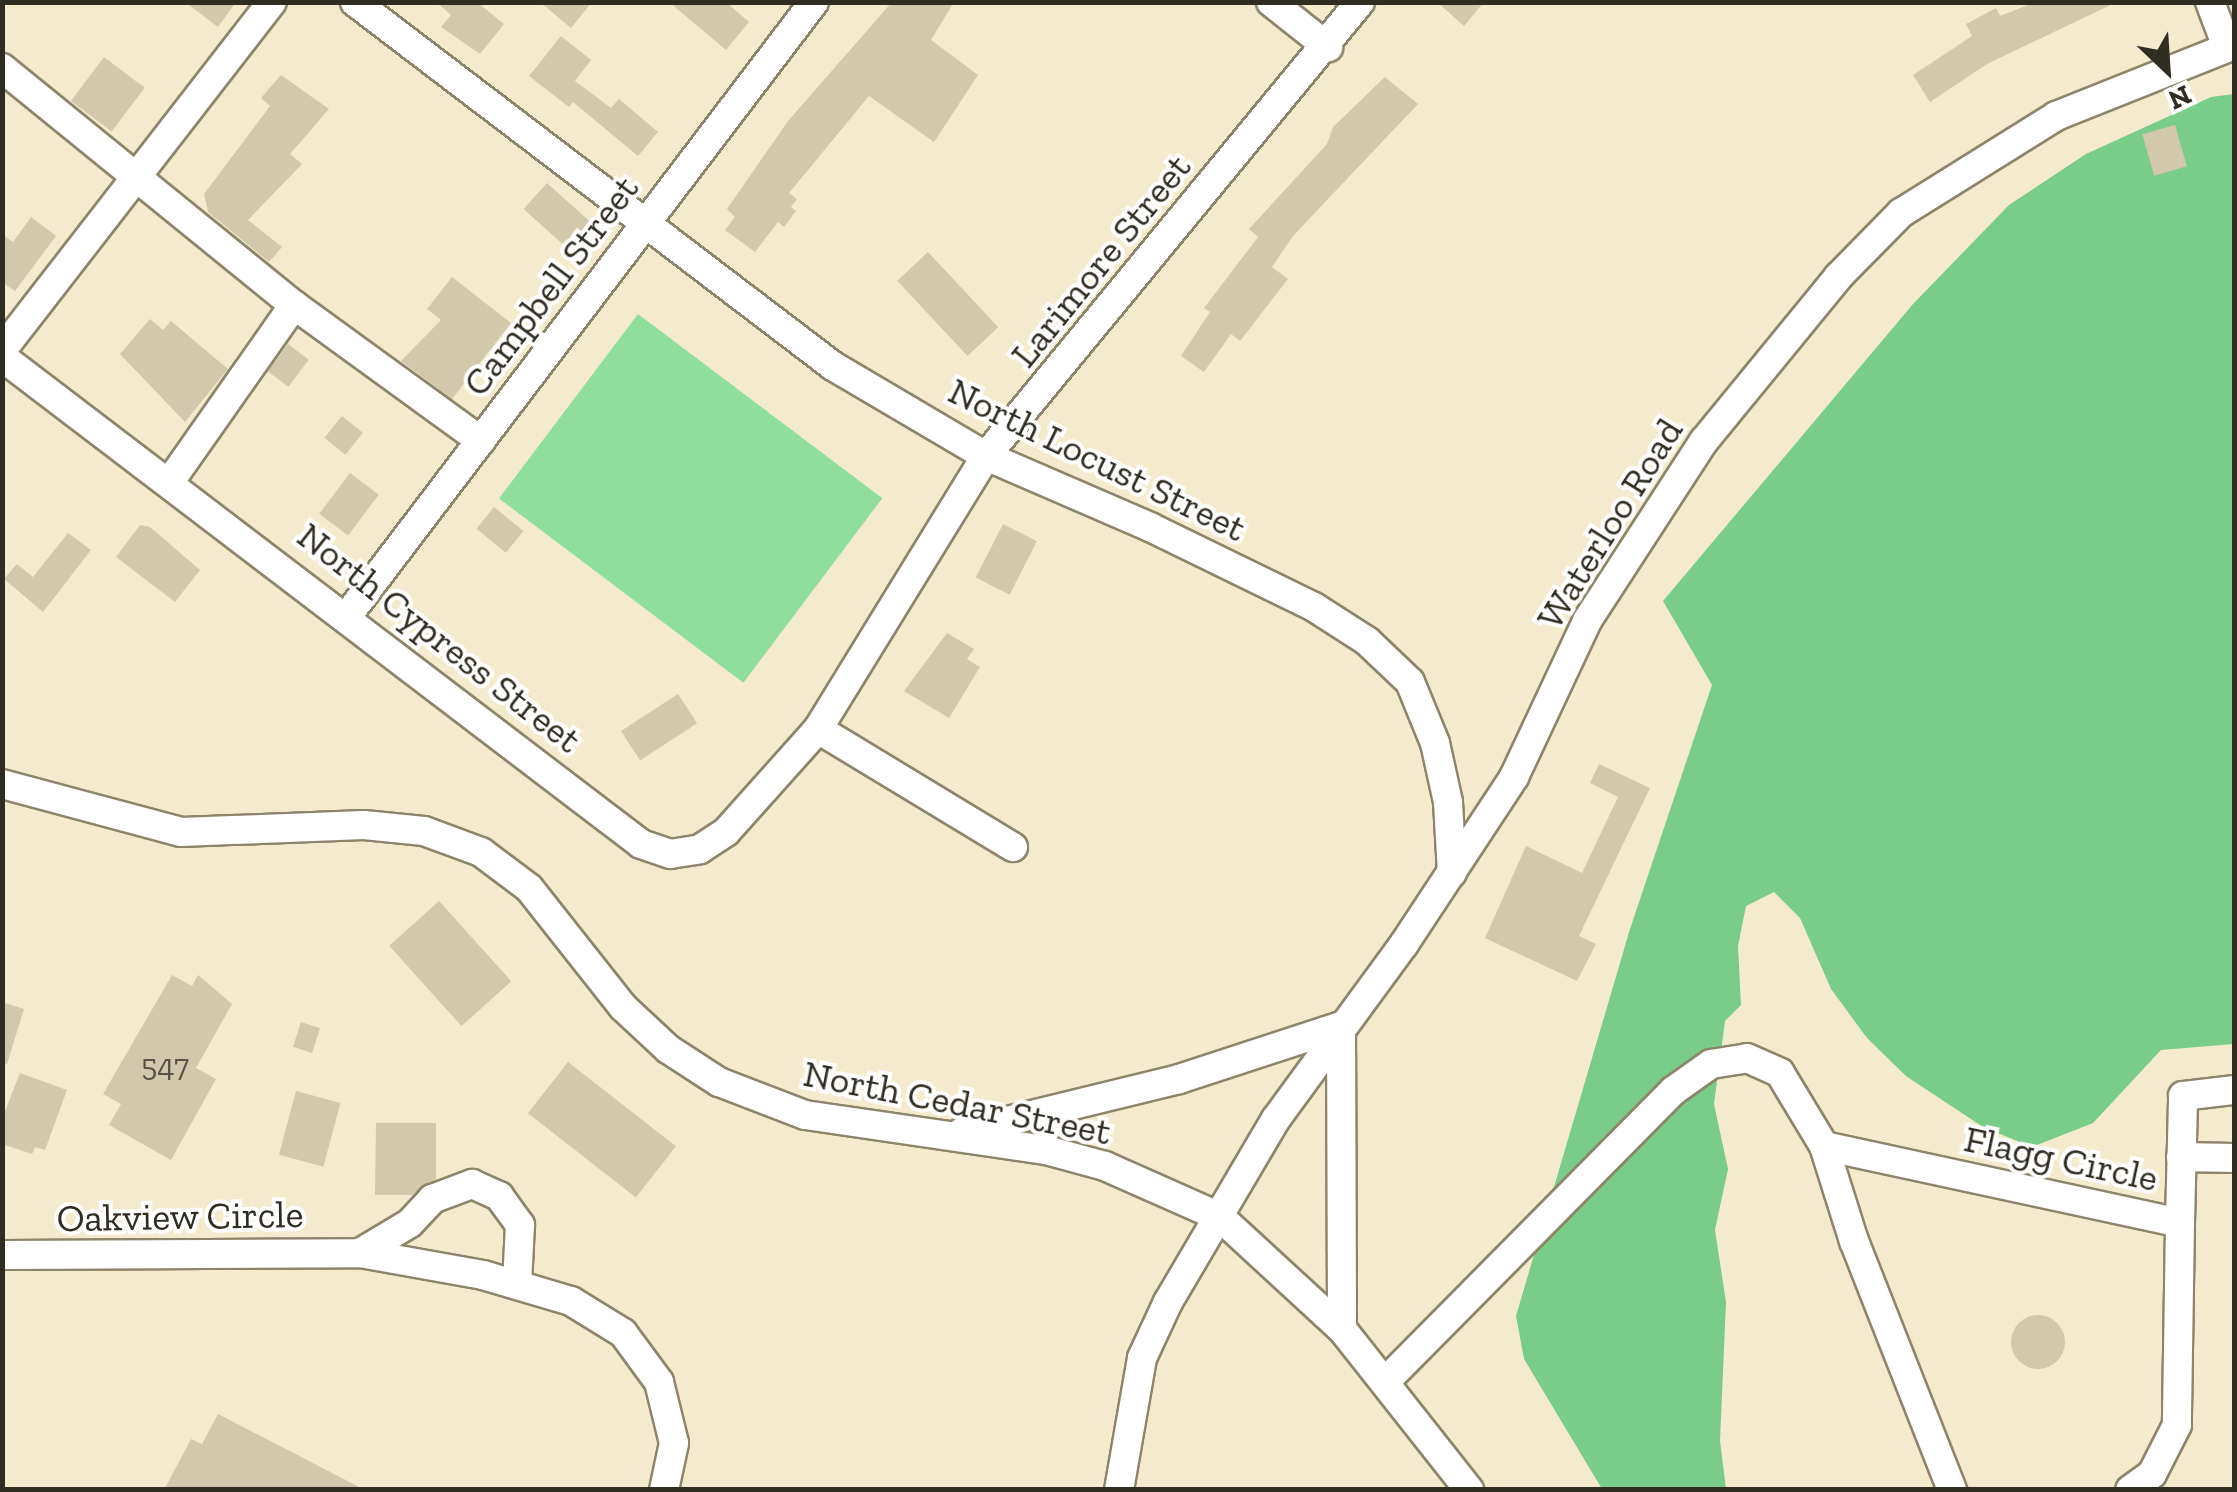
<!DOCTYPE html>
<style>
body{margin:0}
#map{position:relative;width:2237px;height:1492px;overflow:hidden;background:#f4ebce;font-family:"Zilla Slab",serif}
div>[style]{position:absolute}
.green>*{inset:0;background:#90de9c;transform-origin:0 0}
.forest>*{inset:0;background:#7acd88}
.building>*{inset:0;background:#d2c9ad;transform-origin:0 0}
.round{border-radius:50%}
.roads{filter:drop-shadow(2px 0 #8d856b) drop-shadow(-2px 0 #8d856b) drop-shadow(0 2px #8d856b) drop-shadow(0 -2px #8d856b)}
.minor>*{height:28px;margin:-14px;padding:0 14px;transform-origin:14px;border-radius:14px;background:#fff}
span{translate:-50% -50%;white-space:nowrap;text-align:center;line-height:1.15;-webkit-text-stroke:8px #fff;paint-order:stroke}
.number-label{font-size:32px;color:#585344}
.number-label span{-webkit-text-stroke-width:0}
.street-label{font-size:38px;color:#2f2c21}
.frame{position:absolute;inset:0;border:5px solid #2f2c21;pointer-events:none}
.north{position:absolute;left:2117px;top:20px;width:100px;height:100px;-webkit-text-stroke:8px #fff;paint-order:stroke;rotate:155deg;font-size:28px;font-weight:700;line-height:40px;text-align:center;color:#2f2c21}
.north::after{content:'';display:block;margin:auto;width:35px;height:45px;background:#2f2c21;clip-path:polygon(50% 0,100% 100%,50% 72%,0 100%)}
</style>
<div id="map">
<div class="green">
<div style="left:638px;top:314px;width:306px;height:231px;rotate:37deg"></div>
</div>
<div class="forest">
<div style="clip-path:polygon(2234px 94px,2234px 1044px,2161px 1050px,2093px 1123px,2032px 1147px,1983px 1127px,1906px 1076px,1867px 1038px,1831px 989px,1800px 918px,1774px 892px,1746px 906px,1738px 946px,1741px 1005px,1725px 1021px,1714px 1104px,1728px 1169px,1715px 1230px,1726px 1302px,1720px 1441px,1726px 1489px,1602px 1489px,1524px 1359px,1516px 1316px,1630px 929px,1712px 685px,1663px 601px,1913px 304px,2009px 205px,2086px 154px,2211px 97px)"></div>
</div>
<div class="building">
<div style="clip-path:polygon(185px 2px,236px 2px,218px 27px)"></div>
<div style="clip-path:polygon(436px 2px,477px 2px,504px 24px,480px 54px,441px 27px,451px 15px)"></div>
<div style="clip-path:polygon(540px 2px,592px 2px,571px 28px)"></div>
<div style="clip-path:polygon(669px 2px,726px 2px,749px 22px,726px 50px)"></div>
<div style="clip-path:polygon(892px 2px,954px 2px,931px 40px,978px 75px,934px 142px,869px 96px,789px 193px,797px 199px,791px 207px,796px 211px,784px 227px,778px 222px,755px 252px,725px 230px,735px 217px,727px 209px,788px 121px)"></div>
<div style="clip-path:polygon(1437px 2px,1484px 2px,1464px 26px)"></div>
<div style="clip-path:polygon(2036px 2px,2117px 2px,1987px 64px,1930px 102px,1913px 75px,1972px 36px,1966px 24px,1996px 8px,2000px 16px)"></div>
<div style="clip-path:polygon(561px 36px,591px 60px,575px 81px,611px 108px,619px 99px,658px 132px,638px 156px,573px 102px,569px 107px,529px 76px)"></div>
<div style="left:104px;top:57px;width:51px;height:55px;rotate:37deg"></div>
<div style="clip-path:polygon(281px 75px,329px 109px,290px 154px,302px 164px,248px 220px,282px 247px,269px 262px,208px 212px,204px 194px,270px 106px,261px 98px)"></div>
<div style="clip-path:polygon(1385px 77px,1418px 104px,1293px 236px,1272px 267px,1288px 279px,1240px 341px,1231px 334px,1204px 372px,1181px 356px,1210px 312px,1204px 308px,1258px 237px,1249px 229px,1327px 144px,1333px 127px)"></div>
<div style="left:2175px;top:125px;width:43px;height:34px;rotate:74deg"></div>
<div style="left:547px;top:183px;width:61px;height:35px;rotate:42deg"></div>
<div style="clip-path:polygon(31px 217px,56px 236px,15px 291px,2px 282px,2px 234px,13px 242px)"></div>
<div style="left:928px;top:252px;width:103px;height:42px;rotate:47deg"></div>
<div style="clip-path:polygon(452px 277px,511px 323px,452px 399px,401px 361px,441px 320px,427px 309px)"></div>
<div style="clip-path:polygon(150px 319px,163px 330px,171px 321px,228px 369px,185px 422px,120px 354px)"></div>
<div style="left:288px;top:344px;width:26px;height:34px;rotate:37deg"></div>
<div style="left:342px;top:416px;width:27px;height:28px;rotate:39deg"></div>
<div style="left:350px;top:473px;width:36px;height:51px;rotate:37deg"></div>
<div style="left:494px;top:507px;width:38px;height:28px;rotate:39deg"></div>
<div style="left:1003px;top:524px;width:38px;height:60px;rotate:27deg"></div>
<div style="clip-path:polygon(140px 525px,150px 527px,200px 570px,175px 602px,116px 557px)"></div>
<div style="clip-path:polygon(68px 533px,91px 550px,43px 612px,4px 579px,17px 564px,33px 577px)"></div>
<div style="clip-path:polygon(947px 633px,974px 649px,967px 659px,980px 667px,949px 718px,904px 691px)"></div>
<div style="left:678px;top:694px;width:35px;height:68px;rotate:57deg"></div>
<div style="clip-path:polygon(1599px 764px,1650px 788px,1579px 936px,1596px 944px,1577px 981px,1485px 938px,1526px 846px,1582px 873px,1618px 797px,1590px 783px)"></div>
<div style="left:439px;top:901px;width:108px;height:67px;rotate:48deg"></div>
<div style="clip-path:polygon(172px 975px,192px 986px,198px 975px,232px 1004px,196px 1068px,216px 1079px,171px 1160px,109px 1125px,121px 1104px,103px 1094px)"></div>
<div style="clip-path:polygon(2px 1002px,24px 1009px,7px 1064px,2px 1063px)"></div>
<div style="left:301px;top:1022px;width:20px;height:26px;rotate:18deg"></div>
<div style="left:568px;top:1062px;width:137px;height:65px;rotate:38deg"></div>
<div style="clip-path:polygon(20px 1073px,67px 1090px,45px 1150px,35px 1147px,32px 1154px,2px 1144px,2px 1119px)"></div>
<div style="left:296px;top:1091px;width:46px;height:66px;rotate:15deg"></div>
<div style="clip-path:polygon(376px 1123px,436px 1123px,436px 1179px,412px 1195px,375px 1195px)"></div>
<div class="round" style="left:2011px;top:1315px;width:54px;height:54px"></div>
<div style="clip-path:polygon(218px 1414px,365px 1490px,164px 1490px,191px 1439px,202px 1444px)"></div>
</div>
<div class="roads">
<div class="minor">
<div style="left:355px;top:2px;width:601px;rotate:37.29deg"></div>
<div style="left:833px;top:366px;width:178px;rotate:30.5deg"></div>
<div style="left:986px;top:456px;width:179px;rotate:23.4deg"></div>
<div style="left:1150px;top:527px;width:182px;rotate:26deg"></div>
<div style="left:1314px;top:607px;width:63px;rotate:32.7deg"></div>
<div style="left:1367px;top:641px;width:59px;rotate:43.6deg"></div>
<div style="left:1410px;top:682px;width:66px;rotate:67.7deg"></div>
<div style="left:1435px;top:743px;width:60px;rotate:77.6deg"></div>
<div style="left:1448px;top:802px;width:71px;rotate:86.8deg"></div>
<div style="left:1271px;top:2px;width:73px;rotate:38.3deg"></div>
<div style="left:2210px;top:2px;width:48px;rotate:69.3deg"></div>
<div style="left:2px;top:68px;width:376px;rotate:39.1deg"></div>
<div style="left:294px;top:305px;width:231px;rotate:36deg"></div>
<div style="left:2px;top:350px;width:440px;rotate:-52.2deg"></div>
<div style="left:2px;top:357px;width:803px;rotate:37.31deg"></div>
<div style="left:641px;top:844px;width:31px;rotate:19deg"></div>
<div style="left:670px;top:854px;width:30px;rotate:-9deg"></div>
<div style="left:700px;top:849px;width:31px;rotate:-33deg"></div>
<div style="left:726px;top:832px;width:138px;rotate:-48.2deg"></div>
<div style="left:818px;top:729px;width:321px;rotate:-58.4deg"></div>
<div style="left:986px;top:456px;width:588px;rotate:-50.52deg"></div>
<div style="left:171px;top:480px;width:214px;rotate:-54.9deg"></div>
<div style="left:348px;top:615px;width:770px;rotate:-52.76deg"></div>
<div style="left:818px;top:729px;width:228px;rotate:31.2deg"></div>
<div style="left:2px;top:784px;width:185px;rotate:15deg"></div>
<div style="left:181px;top:832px;width:183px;rotate:-2.2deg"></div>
<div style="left:364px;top:825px;width:60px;rotate:5.7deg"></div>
<div style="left:424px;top:831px;width:61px;rotate:20.2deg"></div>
<div style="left:481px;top:852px;width:60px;rotate:36.9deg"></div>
<div style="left:529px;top:888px;width:152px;rotate:51.7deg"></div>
<div style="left:623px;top:1007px;width:62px;rotate:43deg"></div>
<div style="left:668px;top:1049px;width:61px;rotate:32.9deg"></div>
<div style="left:719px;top:1082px;width:92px;rotate:21deg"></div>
<div style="left:805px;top:1115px;width:244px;rotate:8.3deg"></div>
<div style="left:1046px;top:1150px;width:61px;rotate:15.2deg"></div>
<div style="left:1105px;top:1166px;width:126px;rotate:23.9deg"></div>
<div style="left:1220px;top:1217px;width:166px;rotate:42.6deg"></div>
<div style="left:1342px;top:1329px;width:205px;rotate:51.7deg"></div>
<div style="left:962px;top:1132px;width:223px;rotate:-13.7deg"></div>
<div style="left:1179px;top:1079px;width:170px;rotate:-18.1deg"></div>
<div style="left:1341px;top:1026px;width:303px;rotate:89.8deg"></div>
<div style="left:1824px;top:1146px;width:364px;rotate:12.2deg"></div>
<div style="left:2180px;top:1223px;width:202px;rotate:90.9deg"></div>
<div style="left:2177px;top:1425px;width:55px;rotate:117deg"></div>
<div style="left:2152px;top:1474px;width:27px;rotate:144deg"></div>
<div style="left:2181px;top:1157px;width:53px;rotate:1.1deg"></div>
<div style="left:2180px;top:1223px;width:127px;rotate:-88.6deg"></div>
<div style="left:2183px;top:1096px;width:51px;rotate:-6.7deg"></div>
<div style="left:360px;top:1253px;width:58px;rotate:-31deg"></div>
<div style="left:410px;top:1223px;width:33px;rotate:-47deg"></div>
<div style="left:432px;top:1199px;width:43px;rotate:-20.6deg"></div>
<div style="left:472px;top:1184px;width:30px;rotate:24deg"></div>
<div style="left:499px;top:1196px;width:36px;rotate:54deg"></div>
<div style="left:520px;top:1225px;width:60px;rotate:92.9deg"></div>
<div style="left:2px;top:1255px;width:358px;rotate:-0.3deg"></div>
<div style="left:360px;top:1253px;width:125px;rotate:10.1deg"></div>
<div style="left:483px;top:1275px;width:92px;rotate:16.5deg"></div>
<div style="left:571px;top:1301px;width:61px;rotate:31.6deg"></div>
<div style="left:623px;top:1333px;width:61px;rotate:53.7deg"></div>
<div style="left:659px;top:1382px;width:63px;rotate:76.2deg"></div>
<div style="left:674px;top:1443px;width:48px;rotate:102deg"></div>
<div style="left:1386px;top:1381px;width:408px;rotate:-45.3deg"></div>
<div style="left:1673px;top:1091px;width:47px;rotate:-35.4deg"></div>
<div style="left:1711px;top:1064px;width:36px;rotate:-9deg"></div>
<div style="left:1747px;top:1058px;width:36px;rotate:24deg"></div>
<div style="left:1780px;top:1073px;width:85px;rotate:58.9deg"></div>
<div style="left:1824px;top:1146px;width:100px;rotate:72.5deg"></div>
<div style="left:1854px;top:1241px;width:268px;rotate:68.5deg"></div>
<div style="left:1119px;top:1490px;width:134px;rotate:-80.1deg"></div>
<div style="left:1142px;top:1358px;width:62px;rotate:-65.1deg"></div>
<div style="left:1168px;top:1302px;width:212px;rotate:-59.5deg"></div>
<div style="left:1276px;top:1119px;width:217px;rotate:-53.8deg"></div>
<div style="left:1404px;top:944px;width:200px;rotate:-56.6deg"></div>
<div style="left:1514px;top:777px;width:172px;rotate:-64.9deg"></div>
<div style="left:1587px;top:621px;width:215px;rotate:-57deg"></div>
<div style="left:1704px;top:441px;width:212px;rotate:-50.7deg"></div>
<div style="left:1838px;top:277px;width:90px;rotate:-45.5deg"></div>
<div style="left:1901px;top:213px;width:183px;rotate:-32deg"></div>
<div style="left:2056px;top:116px;width:192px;rotate:-21.7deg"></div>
</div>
</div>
<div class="number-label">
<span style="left:165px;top:1065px">547</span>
</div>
<div class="street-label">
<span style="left:1101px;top:261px;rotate:-51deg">Larimore Street</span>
<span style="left:551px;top:286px;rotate:-53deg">Campbell Street</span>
<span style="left:1097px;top:460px;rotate:26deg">North Locust Street</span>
<span style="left:1610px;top:524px;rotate:-58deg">Waterloo Road</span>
<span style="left:439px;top:638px;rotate:38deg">North Cypress Street</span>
<span style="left:957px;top:1103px;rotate:11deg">North Cedar Street</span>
<span style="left:2061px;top:1159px;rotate:12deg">Flagg Circle</span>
<span style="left:180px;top:1217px;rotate:-1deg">Oakview Circle</span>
</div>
<div class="frame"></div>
<div class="north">N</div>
</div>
